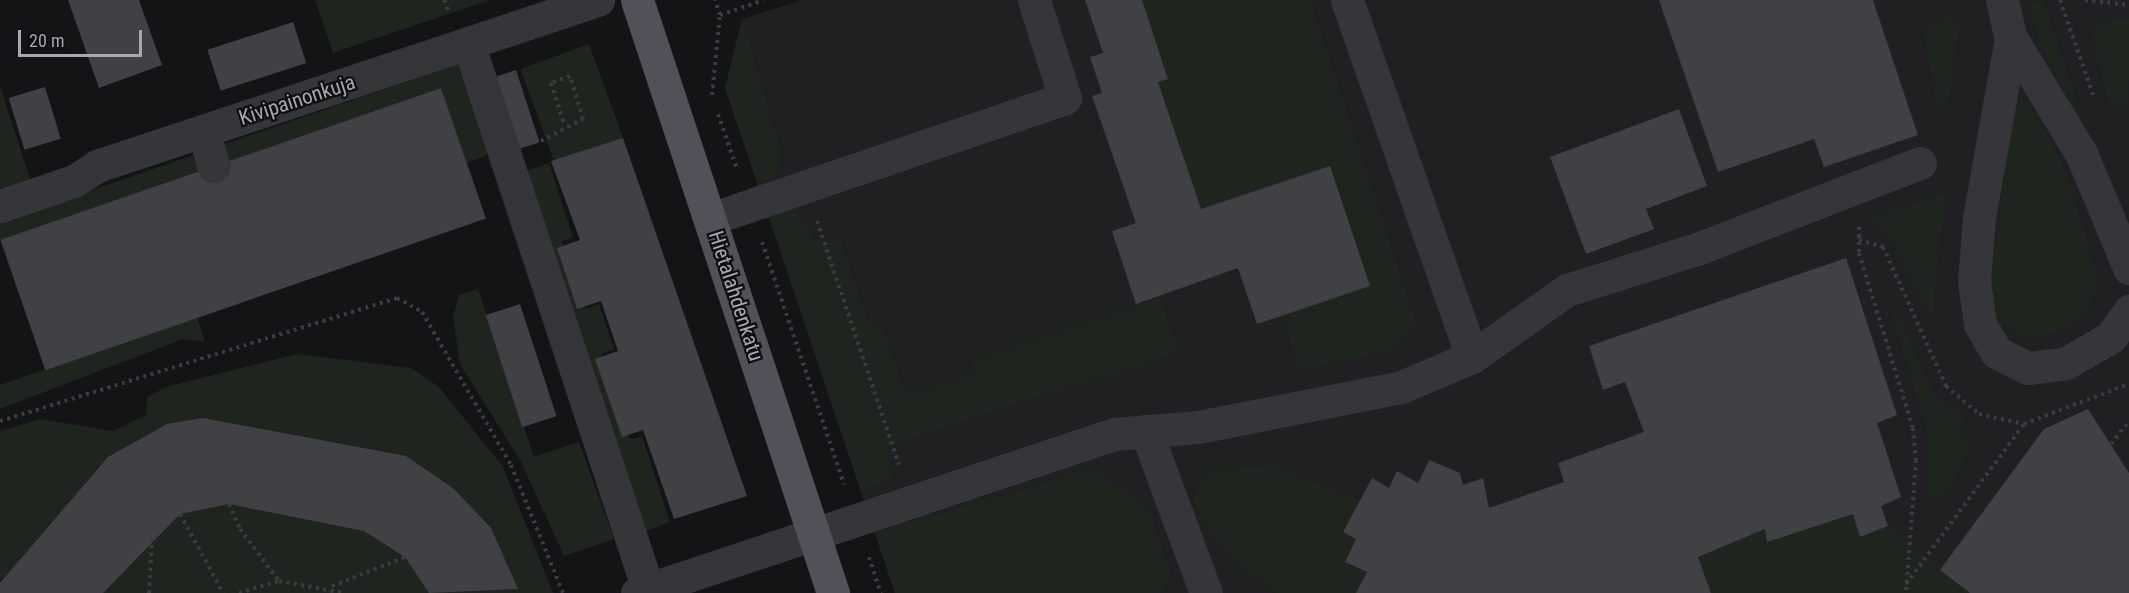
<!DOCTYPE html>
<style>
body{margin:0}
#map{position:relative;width:2129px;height:593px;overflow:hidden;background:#141315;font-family:"Roboto Condensed",sans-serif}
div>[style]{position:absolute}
.built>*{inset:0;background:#201f22}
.green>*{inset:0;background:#1e251f;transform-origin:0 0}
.building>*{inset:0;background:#404045;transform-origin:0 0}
.path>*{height:4px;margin-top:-2px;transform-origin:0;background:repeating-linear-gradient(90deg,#3b3c41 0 3px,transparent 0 7.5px)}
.minor>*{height:33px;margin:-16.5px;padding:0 16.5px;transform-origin:16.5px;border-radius:16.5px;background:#35353a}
.major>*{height:33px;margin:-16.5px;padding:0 16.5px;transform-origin:16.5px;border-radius:16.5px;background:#515259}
span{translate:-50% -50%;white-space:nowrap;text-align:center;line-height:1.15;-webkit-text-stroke:4.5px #0f0e10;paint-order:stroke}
.street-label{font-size:21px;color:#a5a9b5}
.scale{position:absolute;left:18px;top:30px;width:124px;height:27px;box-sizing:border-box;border:3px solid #a5a9b5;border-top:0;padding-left:8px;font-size:18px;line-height:21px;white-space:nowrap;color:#a5a9b5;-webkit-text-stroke:4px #0f0e10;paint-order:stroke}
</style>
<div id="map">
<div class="built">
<div style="clip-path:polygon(802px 0,2129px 0,2129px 593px,895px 593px,725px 88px,742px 19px)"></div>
</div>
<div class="green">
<div style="clip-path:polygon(315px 0,490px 0,333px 53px)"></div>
<div style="clip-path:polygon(1142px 0,1310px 0,1417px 327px,1391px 353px,1300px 371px,1283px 315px,1370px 286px,1330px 166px,1201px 209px,1158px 82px,1168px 78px)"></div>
<div style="clip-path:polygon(2043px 0,2082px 115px,2077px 116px,2050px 67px,2026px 4px)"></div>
<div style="clip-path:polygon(1952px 15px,1959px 26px,1948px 106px,1937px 105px,1924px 33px,1930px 24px)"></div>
<div style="clip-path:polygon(2118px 17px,2129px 18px,2129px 83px,2126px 106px,2110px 107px,2091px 34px,2097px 24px)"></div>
<div style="clip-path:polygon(742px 19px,781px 151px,780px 172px,758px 185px,725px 88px)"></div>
<div style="left:589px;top:44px;width:100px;height:73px;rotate:70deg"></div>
<div style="clip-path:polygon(457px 64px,489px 154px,467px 163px,441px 88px,0 240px,0 222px)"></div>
<div style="clip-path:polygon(0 86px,31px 182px,0 192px)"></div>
<div style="clip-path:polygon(2019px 98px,2028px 100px,2065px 170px,2096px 270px,2097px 291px,2088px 312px,2067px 330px,2042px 338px,2020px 338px,1999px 326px,1989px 294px,2014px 103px)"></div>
<div style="clip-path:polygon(549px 163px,573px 237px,562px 241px,585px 309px,599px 304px,614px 349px,601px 354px,630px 439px,642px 436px,670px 522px,644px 532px,523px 172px)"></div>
<div style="clip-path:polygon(1947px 191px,1934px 283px,1933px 323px,1897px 250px,1872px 218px)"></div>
<div style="clip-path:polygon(792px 208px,817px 242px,839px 236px,869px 325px,880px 322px,906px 396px,974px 373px,970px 361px,1160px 298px,1178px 353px,885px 448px,894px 480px,861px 491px,768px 213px)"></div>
<div style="clip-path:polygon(1882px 281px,1938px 402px,1967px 416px,1958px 433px,1970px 447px,1950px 492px,1929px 501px,1929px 436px)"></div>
<div style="clip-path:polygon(478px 289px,534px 457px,579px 442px,614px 539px,564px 556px,521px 462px,460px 364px,453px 317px,459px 295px)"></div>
<div style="clip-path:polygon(197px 317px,205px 342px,183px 339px,0 409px,0 385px)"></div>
<div style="clip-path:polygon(297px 354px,411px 368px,438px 386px,503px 467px,553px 593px,0 593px,0 431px,41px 419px,113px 431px,146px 415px,147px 397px,166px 387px)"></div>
<div style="clip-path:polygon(1273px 464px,1360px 500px,1343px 532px,1356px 539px,1345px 562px,1367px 572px,1356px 593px,1277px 593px,1239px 567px,1205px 525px,1194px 503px,1197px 482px,1213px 469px)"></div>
<div style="clip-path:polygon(1093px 467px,1148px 508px,1170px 572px,1162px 593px,895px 593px,875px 533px)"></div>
<div style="clip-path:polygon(1853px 514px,1860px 537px,1888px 526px,1970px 593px,1711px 593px,1698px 557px,1765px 529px,1767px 541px)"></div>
</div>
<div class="building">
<div style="clip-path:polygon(68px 0,139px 0,162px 65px,99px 88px)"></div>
<div style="clip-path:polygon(1085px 0,1142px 0,1168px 79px,1158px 82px,1201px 209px,1330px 166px,1370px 286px,1257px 324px,1238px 268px,1136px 304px,1112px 231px,1136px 223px,1092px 96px,1102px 93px,1090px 57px,1103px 53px)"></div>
<div style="clip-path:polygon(1659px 0,1873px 0,1918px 135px,1824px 167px,1814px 139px,1718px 172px)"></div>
<div style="left:293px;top:22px;width:43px;height:90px;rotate:72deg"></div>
<div style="left:516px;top:70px;width:76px;height:24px;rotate:72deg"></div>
<div style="left:45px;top:87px;width:54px;height:38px;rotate:73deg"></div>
<div style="left:441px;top:88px;width:138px;height:466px;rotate:71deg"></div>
<div style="clip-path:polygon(1679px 109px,1707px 186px,1646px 209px,1654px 229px,1586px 254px,1550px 157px)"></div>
<div style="clip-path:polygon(623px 138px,747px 496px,674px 519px,643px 430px,622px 437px,595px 359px,618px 351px,601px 301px,577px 309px,557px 248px,580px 240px,551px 161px)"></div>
<div style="clip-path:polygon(1846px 258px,1897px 415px,1877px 423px,1901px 497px,1881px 506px,1888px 526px,1860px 537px,1853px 514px,1767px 542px,1765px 529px,1698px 557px,1711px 593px,1356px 593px,1367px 572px,1345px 562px,1356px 539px,1343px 532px,1372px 478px,1389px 488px,1397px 471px,1418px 483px,1429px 460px,1460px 473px,1463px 485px,1483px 478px,1489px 508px,1564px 482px,1558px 463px,1644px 432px,1625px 382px,1603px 390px,1589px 346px)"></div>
<div style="left:520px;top:304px;width:118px;height:36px;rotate:72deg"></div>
<div style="clip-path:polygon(2088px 409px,2129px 473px,2129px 593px,1970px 593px,1940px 570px,2044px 429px)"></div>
<div style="clip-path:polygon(203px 418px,406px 456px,454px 489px,491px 528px,518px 589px,429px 593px,405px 557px,364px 531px,229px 504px,180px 514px,103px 593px,0 593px,0 583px,108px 457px,167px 424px)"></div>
</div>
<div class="path">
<div style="left:444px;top:0;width:12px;rotate:70deg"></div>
<div style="left:2060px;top:0;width:103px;rotate:70.7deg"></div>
<div style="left:2085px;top:0;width:44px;rotate:6.5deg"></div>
<div style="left:720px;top:15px;width:46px;rotate:-18.8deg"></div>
<div style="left:712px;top:95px;width:80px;rotate:-84.3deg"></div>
<div style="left:720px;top:15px;width:16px;rotate:-108deg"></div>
<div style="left:718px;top:114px;width:58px;rotate:70.9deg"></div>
<div style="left:541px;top:141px;width:47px;rotate:-27.6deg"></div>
<div style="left:583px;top:119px;width:45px;rotate:-106.8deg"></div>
<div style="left:570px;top:76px;width:20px;rotate:160deg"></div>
<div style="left:551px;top:83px;width:43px;rotate:72.4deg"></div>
<div style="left:817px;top:221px;width:257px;rotate:71.4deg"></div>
<div style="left:1859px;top:227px;width:26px;rotate:90deg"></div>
<div style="left:1859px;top:253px;width:183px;rotate:72.9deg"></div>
<div style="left:1913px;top:428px;width:32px;rotate:85deg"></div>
<div style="left:1916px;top:460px;width:133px;rotate:94.3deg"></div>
<div style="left:1859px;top:240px;width:25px;rotate:16deg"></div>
<div style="left:1883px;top:247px;width:153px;rotate:65.6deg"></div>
<div style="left:1946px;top:386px;width:43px;rotate:40.3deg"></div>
<div style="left:1979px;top:414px;width:46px;rotate:12.5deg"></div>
<div style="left:2024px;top:424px;width:112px;rotate:-20.9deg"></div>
<div style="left:762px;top:242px;width:256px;rotate:71.3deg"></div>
<div style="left:0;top:421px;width:416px;rotate:-17.2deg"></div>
<div style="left:397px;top:298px;width:29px;rotate:29deg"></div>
<div style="left:422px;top:312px;width:177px;rotate:59.8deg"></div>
<div style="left:511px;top:465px;width:138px;rotate:67.9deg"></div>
<div style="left:2111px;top:444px;width:29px;rotate:-52deg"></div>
<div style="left:229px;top:504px;width:27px;rotate:66deg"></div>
<div style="left:240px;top:529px;width:65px;rotate:53.1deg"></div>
<div style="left:180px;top:514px;width:90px;rotate:61.4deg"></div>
<div style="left:869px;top:557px;width:38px;rotate:72deg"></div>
<div style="left:1906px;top:584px;width:199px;rotate:-53.6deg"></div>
<div style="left:332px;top:586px;width:79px;rotate:-21.7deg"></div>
<div style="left:149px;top:593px;width:54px;rotate:-86.8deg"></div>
<div style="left:239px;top:593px;width:42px;rotate:-16.7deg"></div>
<div style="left:279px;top:581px;width:66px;rotate:10.5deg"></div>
</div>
<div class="minor">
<div style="left:1347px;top:0;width:378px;rotate:70.7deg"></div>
<div style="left:2002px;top:0;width:39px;rotate:77deg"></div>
<div style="left:2011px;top:38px;width:135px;rotate:58.7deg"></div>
<div style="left:2081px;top:153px;width:125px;rotate:67.3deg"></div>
<div style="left:2011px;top:38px;width:183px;rotate:100.1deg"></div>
<div style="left:1979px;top:218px;width:63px;rotate:94.5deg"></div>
<div style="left:1974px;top:281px;width:43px;rotate:82.1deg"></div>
<div style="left:1980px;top:324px;width:32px;rotate:60deg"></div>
<div style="left:1996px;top:352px;width:36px;rotate:27deg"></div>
<div style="left:2028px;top:368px;width:38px;rotate:-7deg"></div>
<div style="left:2066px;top:363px;width:52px;rotate:-30deg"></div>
<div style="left:2111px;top:337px;width:32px;rotate:-55deg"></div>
<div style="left:468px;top:43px;width:575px;rotate:71.75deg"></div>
<div style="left:203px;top:131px;width:37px;rotate:73deg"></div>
<div style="left:0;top:206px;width:78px;rotate:-18.7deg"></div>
<div style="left:74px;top:181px;width:27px;rotate:-33deg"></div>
<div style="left:97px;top:166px;width:528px;rotate:-18.33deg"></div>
<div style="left:710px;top:219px;width:375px;rotate:-18.8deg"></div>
<div style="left:1065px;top:98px;width:103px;rotate:-107.6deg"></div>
<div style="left:1146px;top:431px;width:173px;rotate:69.7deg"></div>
<div style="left:637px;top:593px;width:503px;rotate:-18.43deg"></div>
<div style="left:1114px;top:434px;width:84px;rotate:-4.8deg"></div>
<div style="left:1198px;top:427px;width:207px;rotate:-11.1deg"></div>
<div style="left:1401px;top:387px;width:77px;rotate:-22.9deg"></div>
<div style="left:1472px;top:357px;width:116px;rotate:-35.2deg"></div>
<div style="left:1567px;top:290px;width:136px;rotate:-17.5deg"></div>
<div style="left:1697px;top:249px;width:239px;rotate:-21.1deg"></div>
</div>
<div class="major">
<div style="left:637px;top:0;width:625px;rotate:71.71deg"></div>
</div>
<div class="street-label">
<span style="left:297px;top:100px;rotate:-18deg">Kivipainonkuja</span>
<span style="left:736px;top:296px;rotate:72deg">Hietalahdenkatu</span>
</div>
<div class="scale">20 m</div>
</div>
